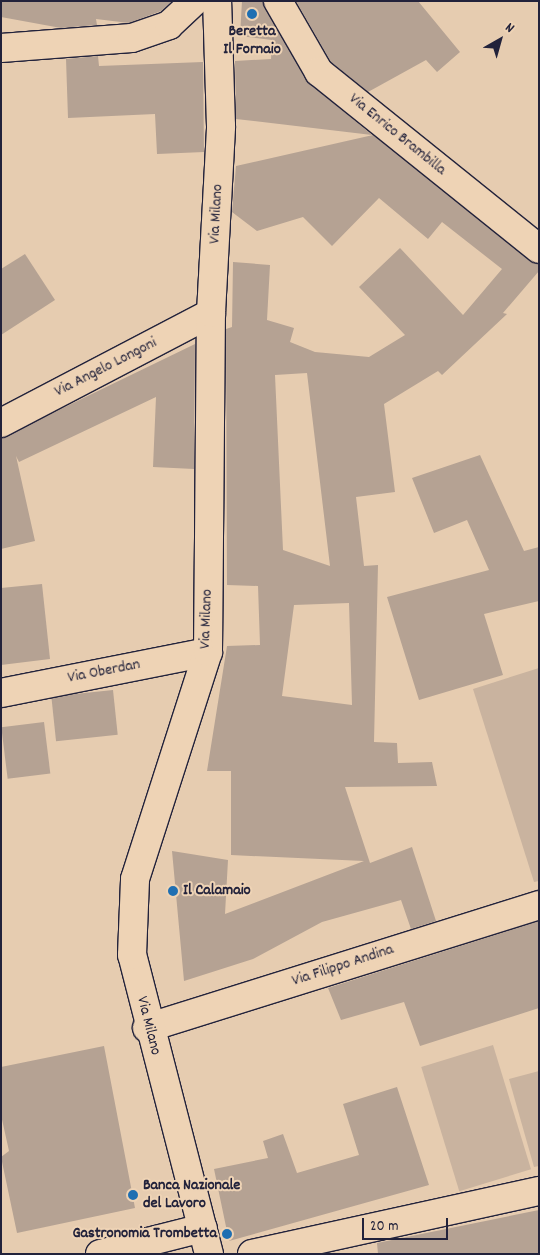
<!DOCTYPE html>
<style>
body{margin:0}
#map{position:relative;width:540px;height:1255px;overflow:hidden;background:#e6ccb0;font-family:Dekko,sans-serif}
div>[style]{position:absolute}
.green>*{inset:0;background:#c9b39f;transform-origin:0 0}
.building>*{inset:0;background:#b5a293;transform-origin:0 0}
.roads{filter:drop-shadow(1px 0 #22223b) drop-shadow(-1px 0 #22223b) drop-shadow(0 1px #22223b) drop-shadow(0 -1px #22223b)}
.minor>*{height:28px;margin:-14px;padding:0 14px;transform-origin:14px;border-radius:14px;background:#eed3b5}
.major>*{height:28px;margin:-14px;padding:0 14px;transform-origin:14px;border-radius:14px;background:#eed3b5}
.dots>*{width:14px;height:14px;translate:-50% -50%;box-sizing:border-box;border:2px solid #eed3b5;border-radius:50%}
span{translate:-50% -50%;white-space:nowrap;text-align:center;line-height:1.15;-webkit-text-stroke:4px #eed3b5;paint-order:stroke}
.poi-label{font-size:16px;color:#22223b;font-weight:700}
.left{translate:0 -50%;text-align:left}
.right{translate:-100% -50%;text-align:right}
.street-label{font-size:16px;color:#22223b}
.frame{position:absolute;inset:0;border:2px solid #22223b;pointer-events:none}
.north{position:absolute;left:475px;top:15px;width:50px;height:50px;-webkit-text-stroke:4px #eed3b5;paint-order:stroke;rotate:38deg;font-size:14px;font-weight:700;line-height:20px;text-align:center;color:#22223b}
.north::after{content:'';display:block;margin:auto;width:18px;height:22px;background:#22223b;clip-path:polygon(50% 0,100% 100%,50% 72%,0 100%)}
.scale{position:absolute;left:362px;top:1218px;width:86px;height:22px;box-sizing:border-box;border:2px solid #22223b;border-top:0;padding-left:6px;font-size:15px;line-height:18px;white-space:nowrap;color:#22223b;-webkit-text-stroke:4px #eed3b5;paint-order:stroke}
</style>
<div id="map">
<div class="green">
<div style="clip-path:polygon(539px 668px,539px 881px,534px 882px,473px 689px)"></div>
<div style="left:493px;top:1045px;width:130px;height:75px;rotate:73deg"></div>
<div style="clip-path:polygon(539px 1071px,539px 1166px,534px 1167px,509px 1079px)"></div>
</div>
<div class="building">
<div style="clip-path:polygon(1px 1px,172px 1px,161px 11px,129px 23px,96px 19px,97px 25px,61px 28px,1px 17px)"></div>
<div style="clip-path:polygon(242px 1px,262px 1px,306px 80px,372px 135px,236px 119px,235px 61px,271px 59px,272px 40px,240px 36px)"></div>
<div style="clip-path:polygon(296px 1px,418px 1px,460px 52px,437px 72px,426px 60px,368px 92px,331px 62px)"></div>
<div style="clip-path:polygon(98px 56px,99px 66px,203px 62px,204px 152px,157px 154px,155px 114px,68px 118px,66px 59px)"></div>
<div style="clip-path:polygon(evenodd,373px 135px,539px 264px,539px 271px,503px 313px,507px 314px,442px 375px,438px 371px,384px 404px,395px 492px,356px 497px,364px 566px,378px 565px,374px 742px,397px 743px,398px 763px,432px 762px,437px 786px,345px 787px,370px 863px,412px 847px,436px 921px,411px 929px,401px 900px,322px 922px,253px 959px,184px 981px,172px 851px,228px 860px,225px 914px,364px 861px,231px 855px,231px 771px,207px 771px,227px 646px,260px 645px,258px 586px,227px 585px,226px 329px,232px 327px,233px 262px,270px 265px,267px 320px,294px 328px,290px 342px,315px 352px,369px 357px,405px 335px,359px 287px,400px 248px,463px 315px,502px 269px,442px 222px,428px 239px,379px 198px,332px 246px,303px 217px,257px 231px,232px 212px,236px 166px,373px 135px,307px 373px,330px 566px,283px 550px,275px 375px,307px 373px,373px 135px,349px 603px,352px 705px,282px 696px,294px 605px,349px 603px)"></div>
<div style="clip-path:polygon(25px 254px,55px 300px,1px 335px,1px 269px)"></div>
<div style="clip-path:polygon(195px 344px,194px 469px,153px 467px,156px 397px,19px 462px,16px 456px,35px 541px,1px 549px,1px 438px)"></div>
<div style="clip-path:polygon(480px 455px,524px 551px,539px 547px,539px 601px,484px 614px,503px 675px,419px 700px,387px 597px,489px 570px,467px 520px,434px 533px,412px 478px)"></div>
<div style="clip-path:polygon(42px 584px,50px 659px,1px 665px,1px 588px)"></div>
<div style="left:113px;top:690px;width:45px;height:62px;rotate:84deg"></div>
<div style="left:44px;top:722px;width:52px;height:43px;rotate:83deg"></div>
<div style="clip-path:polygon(539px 921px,539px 1008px,420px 1046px,404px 1002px,341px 1020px,328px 988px)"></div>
<div style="clip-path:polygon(104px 1046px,135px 1208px,17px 1233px,1px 1157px,9px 1151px,1px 1115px,1px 1067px)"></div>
<div style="clip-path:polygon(397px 1087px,429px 1185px,229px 1241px,214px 1169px,268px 1158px,263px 1141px,283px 1134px,297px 1173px,359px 1155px,343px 1104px)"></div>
<div style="clip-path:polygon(539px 1210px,539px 1254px,378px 1254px,377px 1243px)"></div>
</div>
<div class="roads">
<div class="minor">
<div style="left:278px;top:1px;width:82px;rotate:60deg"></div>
<div style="left:319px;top:72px;width:282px;rotate:38.8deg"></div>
<div style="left:1px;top:48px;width:131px;rotate:-4.4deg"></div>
<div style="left:132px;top:38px;width:39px;rotate:-19deg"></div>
<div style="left:169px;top:25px;width:35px;rotate:-43deg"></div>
<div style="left:1px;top:423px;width:237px;rotate:-27.6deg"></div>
<div style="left:1px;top:693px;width:211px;rotate:-11.2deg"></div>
<div style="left:147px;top:1028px;width:411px;rotate:-17.4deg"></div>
<div style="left:100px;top:1254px;width:106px;rotate:-14.2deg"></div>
<div style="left:252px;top:1254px;width:294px;rotate:-12.4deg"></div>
</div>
<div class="major">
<div style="left:209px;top:1254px;width:309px;rotate:-104.4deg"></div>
<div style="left:132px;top:955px;width:76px;rotate:-87.7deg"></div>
<div style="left:135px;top:879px;width:238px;rotate:-72.2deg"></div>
<div style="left:208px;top:652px;width:339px;rotate:-89.5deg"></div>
<div style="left:211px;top:313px;width:187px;rotate:-86.9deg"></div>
<div style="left:221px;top:126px;width:125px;rotate:-91.8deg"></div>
</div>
</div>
<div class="dots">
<div style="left:252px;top:14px;background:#1f6fb2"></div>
<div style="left:173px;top:891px;background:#1f6fb2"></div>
<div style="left:133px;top:1195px;background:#1f6fb2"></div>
<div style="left:227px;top:1234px;background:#1f6fb2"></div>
</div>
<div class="poi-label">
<span style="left:252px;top:41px">Beretta<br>Il Fornaio</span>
<span class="left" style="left:183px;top:891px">Il Calamaio</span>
<span class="left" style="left:143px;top:1195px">Banca Nazionale<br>del Lavoro</span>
<span class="right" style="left:217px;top:1234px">Gastronomia Trombetta</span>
</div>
<div class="street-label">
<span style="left:397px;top:135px;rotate:39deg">Via Enrico Brambilla</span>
<span style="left:217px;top:214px;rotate:-87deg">Via Milano</span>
<span style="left:106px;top:368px;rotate:-27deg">Via Angelo Longoni</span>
<span style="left:207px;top:619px;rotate:-88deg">Via Milano</span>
<span style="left:104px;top:672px;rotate:-11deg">Via Oberdan</span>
<span style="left:343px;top:966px;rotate:-18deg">Via Filippo Andina</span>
<span style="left:148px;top:1026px;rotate:76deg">Via Milano</span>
</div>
<div class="frame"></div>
<div class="north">N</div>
<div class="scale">20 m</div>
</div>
